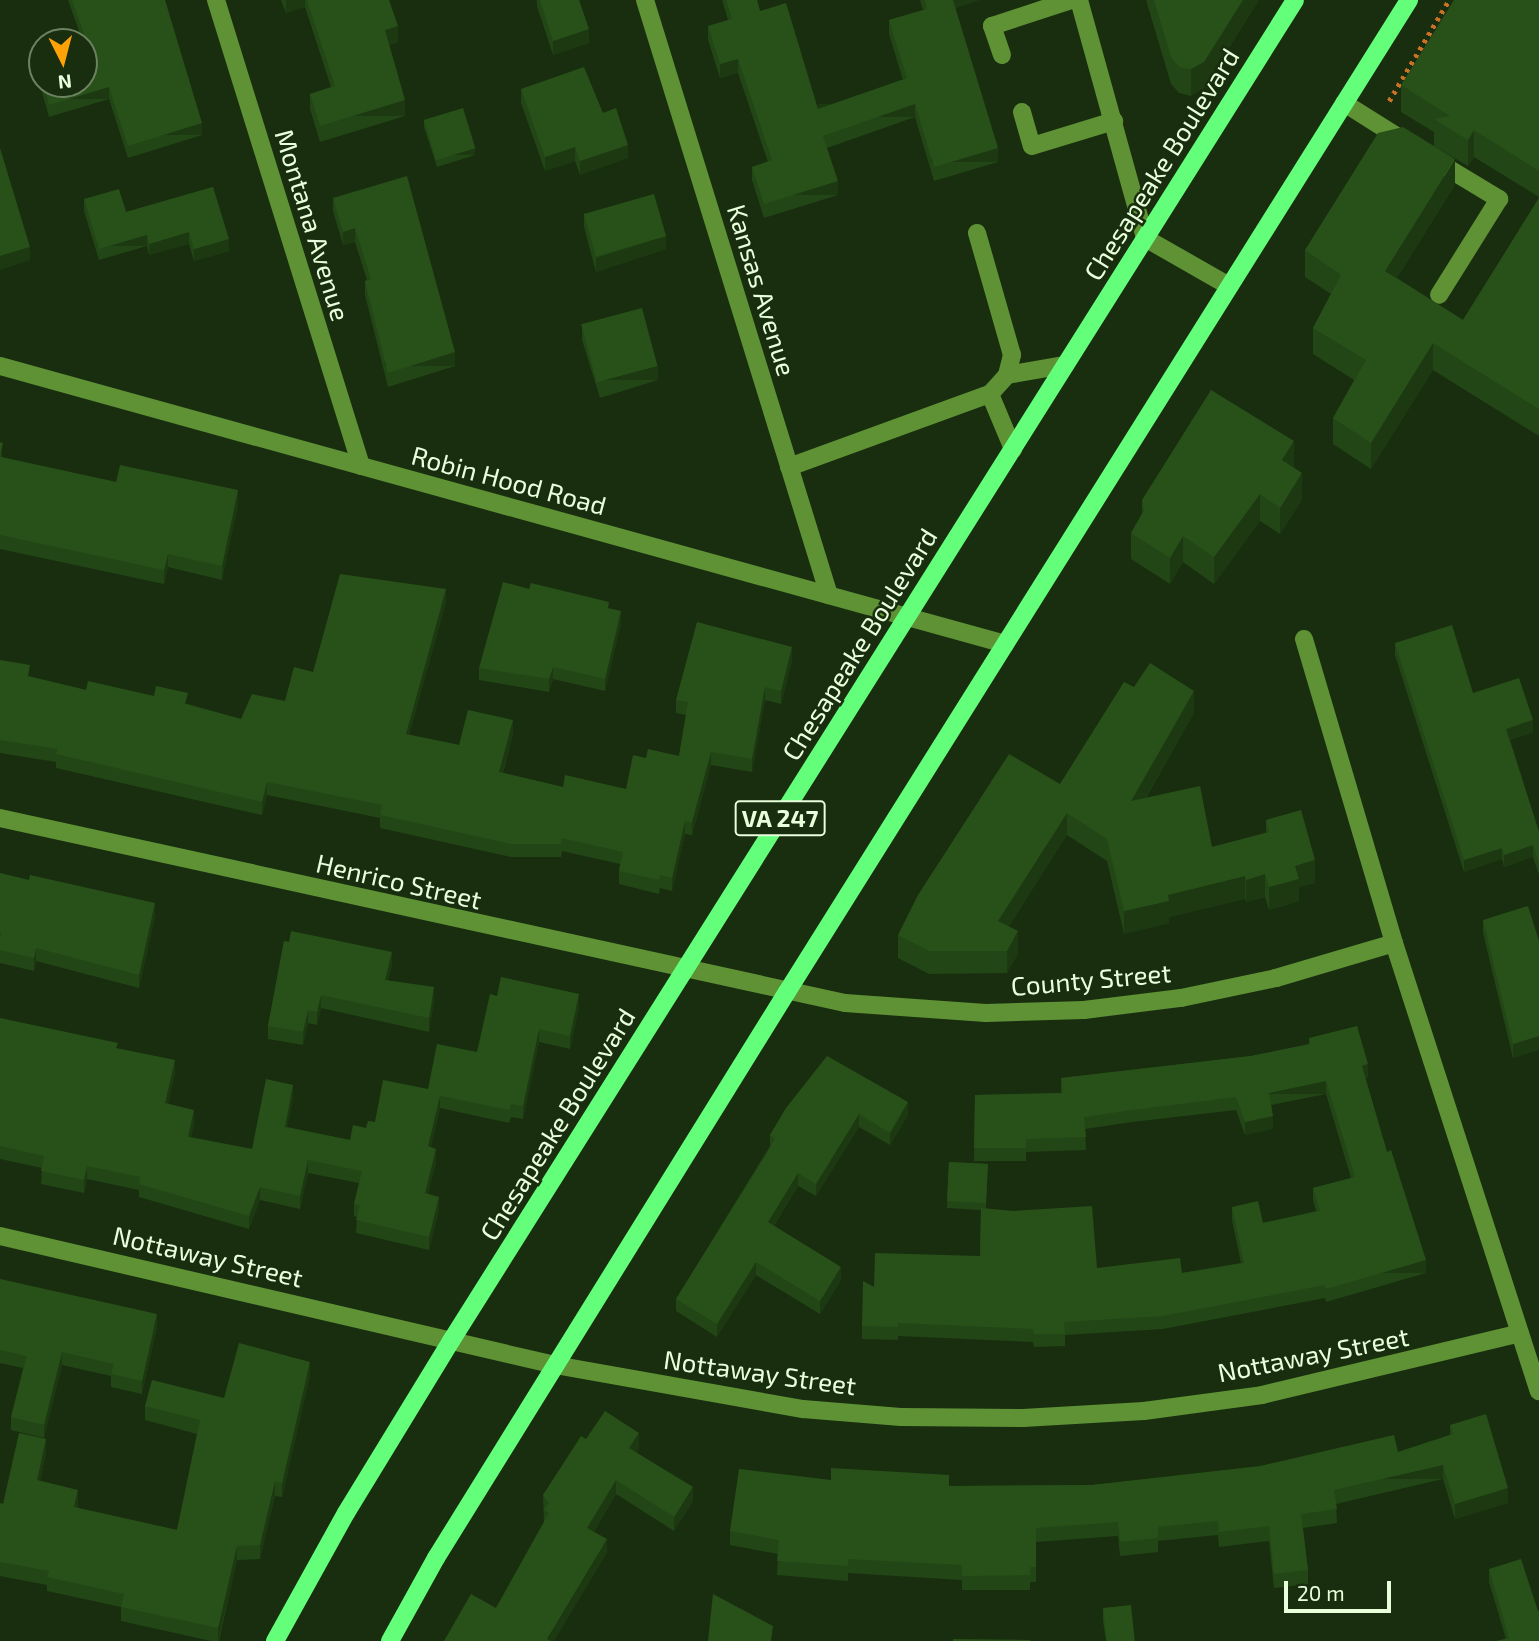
<!DOCTYPE html>
<style>
body{margin:0}
#map{position:relative;width:1539px;height:1641px;overflow:hidden;background:#182e0f;font-family:"Exo 2",sans-serif}
div>[style]{position:absolute}
.path>*{height:4.5px;margin-top:-2.25px;transform-origin:0;background:repeating-linear-gradient(90deg,#cb7124 0 3.5px,transparent 0 8.5px)}
.minor>*{height:18px;margin:-9px;padding:0 9px;transform-origin:9px;border-radius:9px;background:#5e9235}
.major>*{height:18px;margin:-9px;padding:0 9px;transform-origin:9px;border-radius:9px;background:#63ff7a}
.wall>*{inset:0;background:#224616}
.shaded-wall>*{inset:0;background:#1c3912;transform-origin:0 0}
.building>*{inset:0;background:#285119;transform-origin:0 0}
span{translate:-50% -50%;white-space:nowrap;text-align:center;line-height:1.15;-webkit-text-stroke:5px #182e0f;paint-order:stroke}
.shield-label span{padding:2px 5px;background:#182e0f;border:2px solid;border-radius:5px;-webkit-text-stroke-width:0}
.shield-label{font-size:24px;color:#e9ffdc;font-weight:700}
.street-label{font-size:26px;color:#e9ffdc}
.north{position:absolute;left:28px;top:28px;width:70px;height:70px;box-sizing:border-box;background:#182e0f;border:2px solid #6c8261;border-radius:50%;rotate:174deg;font-size:19px;font-weight:700;line-height:28px;text-align:center;color:#e9ffdc}
.north::after{content:'';display:block;margin:auto;width:24px;height:32px;background:#ffa208;clip-path:polygon(50% 0,100% 100%,50% 72%,0 100%)}
.scale{position:absolute;left:1284px;top:1581px;width:107px;height:32px;box-sizing:border-box;border:4px solid #e9ffdc;border-top:0;padding-left:9px;font-size:21px;line-height:24px;white-space:nowrap;color:#e9ffdc;-webkit-text-stroke:5px #182e0f;paint-order:stroke}
</style>
<div id="map">
<div class="path">
<div style="left:1389px;top:101px;width:117px;rotate:-59.3deg"></div>
</div>
<div class="minor">
<div style="left:216px;top:0;width:488px;rotate:72.7deg"></div>
<div style="left:645px;top:0;width:623px;rotate:72.82deg"></div>
<div style="left:1079px;top:0;width:247px;rotate:74.5deg"></div>
<div style="left:1145px;top:238px;width:97px;rotate:29.7deg"></div>
<div style="left:1002px;top:55px;width:31px;rotate:-109deg"></div>
<div style="left:992px;top:26px;width:83px;rotate:-18.2deg"></div>
<div style="left:1344px;top:103px;width:73px;rotate:32.2deg"></div>
<div style="left:1022px;top:112px;width:35px;rotate:74deg"></div>
<div style="left:1032px;top:146px;width:86px;rotate:-17deg"></div>
<div style="left:1436px;top:161px;width:74px;rotate:31.1deg"></div>
<div style="left:1499px;top:199px;width:113px;rotate:122deg"></div>
<div style="left:0;top:366px;width:1043px;rotate:15.46deg"></div>
<div style="left:1007px;top:375px;width:59px;rotate:-9.8deg"></div>
<div style="left:990px;top:394px;width:60px;rotate:67.3deg"></div>
<div style="left:789px;top:467px;width:214px;rotate:-20deg"></div>
<div style="left:990px;top:394px;width:25px;rotate:-48deg"></div>
<div style="left:1007px;top:375px;width:21px;rotate:-76deg"></div>
<div style="left:1012px;top:355px;width:127px;rotate:-106deg"></div>
<div style="left:1304px;top:639px;width:317px;rotate:73.5deg"></div>
<div style="left:1394px;top:943px;width:471px;rotate:72.1deg"></div>
<div style="left:0;top:818px;width:865px;rotate:12.35deg"></div>
<div style="left:845px;top:1003px;width:141px;rotate:4.1deg"></div>
<div style="left:986px;top:1013px;width:98px;rotate:-1.8deg"></div>
<div style="left:1084px;top:1010px;width:98px;rotate:-7.1deg"></div>
<div style="left:1181px;top:998px;width:97px;rotate:-11.9deg"></div>
<div style="left:1276px;top:978px;width:123px;rotate:-16.5deg"></div>
<div style="left:0;top:1236px;width:570px;rotate:13.09deg"></div>
<div style="left:555px;top:1365px;width:252px;rotate:10.1deg"></div>
<div style="left:803px;top:1409px;width:98px;rotate:4.7deg"></div>
<div style="left:901px;top:1417px;width:122px;rotate:0.5deg"></div>
<div style="left:1023px;top:1418px;width:121px;rotate:-3.3deg"></div>
<div style="left:1144px;top:1411px;width:119px;rotate:-7.7deg"></div>
<div style="left:1262px;top:1395px;width:265px;rotate:-13.5deg"></div>
</div>
<div class="major">
<div style="left:275px;top:1641px;width:146px;rotate:-61deg"></div>
<div style="left:346px;top:1513px;width:202px;rotate:-58.6deg"></div>
<div style="left:451px;top:1341px;width:1584px;rotate:-57.81deg"></div>
<div style="left:390px;top:1641px;width:95px;rotate:-61deg"></div>
<div style="left:436px;top:1558px;width:666px;rotate:-58.2deg"></div>
<div style="left:787px;top:992px;width:1171px;rotate:-57.91deg"></div>
</div>
<div class="wall">
<div style="clip-path:polygon(68px 0,165px 0,202px 135px,128px 158px,109px 99px,49px 117px,40px 85px,40px 73px,42px 72px,42px 84px,84px 84px,89px 58px,84px 45px,84px 42px,83px 42px)"></div>
<div style="clip-path:polygon(281px 0,389px 0,398px 42px,389px 45px,405px 116px,320px 142px,310px 109px,310px 94px,331px 87px,305px 7px,286px 13px)"></div>
<div style="clip-path:polygon(537px 0,579px 0,589px 43px,553px 55px,537px 6px)"></div>
<div style="clip-path:polygon(722px 0,757px 0,760px 11px,818px 109px,903px 80px,889px 34px,889px 20px,923px 10px,920px 0,979px 0,955px 8px,998px 162px,934px 181px,915px 117px,827px 148px,838px 195px,764px 218px,752px 180px,752px 167px,768px 162px,738px 73px,720px 78px,708px 40px,708px 26px,728px 20px)"></div>
<div style="clip-path:polygon(1146px 0,1259px 0,1204px 88px,1191px 96px,1179px 93px,1171px 84px)"></div>
<div style="clip-path:polygon(1539px 0,1539px 197px,1474px 157px,1468px 166px,1434px 146px,1434px 132px,1401px 112px,1401px 85px)"></div>
<div style="clip-path:polygon(521px 89px,603px 113px,628px 158px,580px 175px,575px 161px,545px 171px,521px 103px)"></div>
<div style="clip-path:polygon(424px 120px,475px 155px,437px 167px,424px 127px)"></div>
<div style="clip-path:polygon(1455px 185px,1397px 278px,1463px 320px,1539px 198px,1539px 436px,1433px 370px,1371px 469px,1333px 444px,1333px 418px,1354px 380px,1313px 354px,1313px 328px,1331px 294px,1305px 277px,1305px 250px)"></div>
<div style="clip-path:polygon(213px 187px,229px 251px,194px 261px,189px 244px,149px 255px,147px 246px,99px 260px,84px 211px,84px 199px,126px 212px)"></div>
<div style="clip-path:polygon(333px 198px,455px 366px,388px 387px,365px 295px,365px 281px,367px 280px,355px 242px,343px 245px,333px 211px)"></div>
<div style="clip-path:polygon(584px 213px,666px 249px,596px 272px,584px 227px)"></div>
<div style="clip-path:polygon(582px 326px,658px 380px,600px 398px,582px 340px)"></div>
<div style="clip-path:polygon(0 442px,2px 457px,116px 482px,238px 504px,222px 580px,168px 567px,164px 584px,0 549px)"></div>
<div style="clip-path:polygon(1294px 468px,1302px 500px,1280px 534px,1260px 521px,1214px 584px,1183px 562px,1170px 584px,1131px 559px,1131px 533px,1142px 513px,1142px 500px)"></div>
<div style="clip-path:polygon(446px 602px,409px 735px,459px 745px,513px 733px,503px 773px,563px 787px,626px 789px,646px 758px,679px 756px,686px 715px,676px 713px,676px 700px,792px 661px,781px 704px,765px 700px,752px 772px,711px 765px,692px 835px,685px 834px,672px 891px,660px 888px,659px 894px,619px 884px,619px 871px,620px 864px,562px 851px,561px 857px,511px 857px,380px 828px,380px 818px,267px 795px,262px 815px,56px 768px,56px 762px,0 753px,0 660px,30px 677px,86px 690px,188px 704px,241px 719px,285px 701px,313px 672px)"></div>
<div style="clip-path:polygon(621px 623px,605px 691px,553px 679px,549px 692px,479px 680px,479px 668px)"></div>
<div style="clip-path:polygon(1395px 643px,1533px 732px,1510px 740px,1539px 832px,1539px 875px,1533px 857px,1504px 867px,1502px 859px,1464px 872px,1395px 655px)"></div>
<div style="clip-path:polygon(1134px 687px,1194px 713px,1146px 798px,1212px 847px,1266px 833px,1266px 820px,1315px 883px,1299px 887px,1299px 901px,1269px 910px,1265px 897px,1246px 902px,1245px 899px,1169px 917px,1169px 923px,1124px 934px,1107px 861px,1067px 835px,1009px 926px,1018px 954px,1007px 973px,929px 974px,898px 958px,898px 935px,1060px 784px)"></div>
<div style="clip-path:polygon(0 873px,155px 916px,139px 988px,36px 961px,34px 971px,0 963px)"></div>
<div style="clip-path:polygon(1483px 920px,1539px 941px,1539px 1050px,1513px 1058px,1483px 933px)"></div>
<div style="clip-path:polygon(284px 941px,392px 965px,388px 980px,434px 1000px,429px 1032px,321px 1008px,317px 1025px,308px 1023px,303px 1045px,268px 1039px,268px 1026px)"></div>
<div style="clip-path:polygon(497px 996px,579px 1007px,570px 1049px,539px 1042px,523px 1119px,511px 1117px,509px 1123px,440px 1108px,431px 1147px,436px 1162px,428px 1194px,439px 1210px,429px 1250px,356px 1233px,357px 1217px,354px 1216px,354px 1204px,359px 1183px,308px 1173px,300px 1209px,260px 1200px,249px 1229px,139px 1197px,139px 1190px,87px 1179px,84px 1193px,41px 1184px,42px 1168px,0 1159px,0 1018px,118px 1049px,175px 1073px,168px 1104px,194px 1123px,191px 1137px,252px 1149px,293px 1098px,287px 1127px,350px 1140px,428px 1089px,477px 1052px)"></div>
<div style="clip-path:polygon(1309px 1038px,1368px 1077px,1365px 1078px,1387px 1152px,1426px 1273px,1326px 1302px,1325px 1298px,1163px 1329px,1065px 1335px,1065px 1346px,1034px 1347px,1033px 1342px,898px 1336px,898px 1340px,862px 1339px,862px 1326px,874px 1287px,980px 1256px,981px 1210px,947px 1208px,949px 1162px,988px 1164px,986px 1208px,1097px 1268px,1182px 1273px,1241px 1263px,1232px 1220px,1232px 1207px,1263px 1223px,1316px 1211px,1313px 1200px,1313px 1188px,1351px 1178px,1326px 1094px,1271px 1105px,1273px 1129px,1245px 1135px,1236px 1110px,1132px 1122px,1085px 1129px,1086px 1150px,1026px 1152px,1026px 1161px,974px 1161px,975px 1095px,1061px 1093px,1061px 1078px,1251px 1056px,1309px 1044px)"></div>
<div style="clip-path:polygon(786px 1108px,908px 1115px,890px 1145px,859px 1127px,816px 1196px,798px 1186px,774px 1226px,841px 1280px,820px 1314px,756px 1275px,717px 1337px,676px 1311px,676px 1299px,770px 1146px,770px 1135px)"></div>
<div style="clip-path:polygon(0 1279px,157px 1327px,142px 1394px,111px 1387px,111px 1376px,62px 1365px,44px 1438px,11px 1430px,11px 1417px,23px 1368px,0 1363px)"></div>
<div style="clip-path:polygon(310px 1376px,282px 1497px,275px 1496px,260px 1559px,237px 1560px,219px 1641px,211px 1641px,121px 1621px,121px 1607px,47px 1591px,47px 1585px,0 1576px,0 1503px,3px 1504px,46px 1454px,40px 1481px,78px 1504px,78px 1508px,177px 1530px,197px 1434px,145px 1420px,145px 1406px,224px 1398px)"></div>
<div style="clip-path:polygon(1450px 1425px,1508px 1503px,1455px 1519px,1443px 1479px,1336px 1504px,1337px 1523px,1303px 1528px,1308px 1570px,1308px 1584px,1274px 1588px,1269px 1541px,1219px 1547px,1218px 1535px,1158px 1541px,1158px 1552px,1120px 1556px,1118px 1536px,1036px 1542px,1036px 1582px,1030px 1582px,1030px 1590px,962px 1590px,962px 1580px,848px 1573px,848px 1581px,777px 1575px,778px 1554px,730px 1545px,730px 1531px,831px 1480px,949px 1486px,1092px 1485px,1398px 1452px,1450px 1435px)"></div>
<div style="clip-path:polygon(586px 1439px,639px 1448px,636px 1452px,693px 1501px,674px 1531px,616px 1494px,594px 1532px,607px 1553px,496px 1608px,544px 1522px,543px 1495px)"></div>
<div style="clip-path:polygon(1489px 1569px,1538px 1611px,1539px 1641px,1506px 1639px,1489px 1582px)"></div>
<div style="clip-path:polygon(1103px 1608px,1135px 1641px,1106px 1641px,1103px 1621px)"></div>
</div>
<div class="shaded-wall">
<div style="clip-path:polygon(286px 0,305px 0,305px 7px,286px 13px)"></div>
<div style="clip-path:polygon(951px 0,979px 0,951px 9px)"></div>
<div style="clip-path:polygon(1243px 0,1259px 0,1204px 88px,1191px 96px,1191px 69px)"></div>
<div style="clip-path:polygon(398px 26px,398px 42px,385px 46px,385px 30px)"></div>
<div style="clip-path:polygon(589px 29px,589px 43px,553px 55px,553px 41px)"></div>
<div style="clip-path:polygon(738px 59px,738px 73px,720px 78px,720px 64px)"></div>
<div style="left:109px;top:87px;width:12px;height:63px;rotate:90deg"></div>
<div style="left:405px;top:100px;width:16px;height:89px;rotate:90deg"></div>
<div style="left:915px;top:104px;width:13px;height:97px;rotate:90deg"></div>
<div style="left:202px;top:123px;width:12px;height:77px;rotate:90deg"></div>
<div style="clip-path:polygon(1474px 130px,1474px 157px,1468px 166px,1468px 140px)"></div>
<div style="clip-path:polygon(628px 145px,628px 158px,580px 175px,580px 161px)"></div>
<div style="clip-path:polygon(575px 147px,575px 161px,545px 171px,545px 157px)"></div>
<div style="left:475px;top:148px;width:7px;height:40px;rotate:90deg"></div>
<div style="left:998px;top:148px;width:14px;height:67px;rotate:90deg"></div>
<div style="clip-path:polygon(1455px 159px,1455px 185px,1385px 297px,1385px 271px)"></div>
<div style="left:838px;top:181px;width:14px;height:77px;rotate:90deg"></div>
<div style="clip-path:polygon(355px 228px,355px 242px,343px 245px,343px 232px)"></div>
<div style="clip-path:polygon(189px 232px,189px 244px,149px 255px,149px 244px)"></div>
<div style="left:147px;top:235px;width:11px;height:50px;rotate:90deg"></div>
<div style="clip-path:polygon(666px 236px,666px 249px,596px 272px,596px 258px)"></div>
<div style="clip-path:polygon(229px 239px,229px 251px,194px 261px,194px 249px)"></div>
<div style="clip-path:polygon(30px 247px,30px 260px,0 270px,0 256px)"></div>
<div style="clip-path:polygon(1433px 343px,1433px 370px,1371px 469px,1371px 443px)"></div>
<div style="left:455px;top:352px;width:14px;height:70px;rotate:90deg"></div>
<div style="left:658px;top:366px;width:14px;height:61px;rotate:90deg"></div>
<div style="clip-path:polygon(1294px 441px,1294px 468px,1282px 460px)"></div>
<div style="clip-path:polygon(1302px 473px,1302px 500px,1280px 534px,1280px 508px)"></div>
<div style="clip-path:polygon(238px 490px,238px 504px,222px 580px,222px 566px)"></div>
<div style="clip-path:polygon(1260px 494px,1260px 521px,1214px 584px,1214px 557px)"></div>
<div style="clip-path:polygon(1183px 536px,1183px 562px,1170px 584px,1170px 558px)"></div>
<div style="clip-path:polygon(168px 554px,168px 567px,164px 584px,164px 570px)"></div>
<div style="clip-path:polygon(446px 589px,446px 602px,406px 747px,406px 734px)"></div>
<div style="clip-path:polygon(621px 611px,621px 623px,605px 691px,605px 679px)"></div>
<div style="clip-path:polygon(792px 647px,792px 661px,781px 704px,781px 691px)"></div>
<div style="clip-path:polygon(553px 667px,553px 679px,549px 692px,549px 679px)"></div>
<div style="clip-path:polygon(765px 687px,765px 700px,752px 772px,752px 759px)"></div>
<div style="clip-path:polygon(1194px 691px,1194px 713px,1131px 823px,1131px 801px)"></div>
<div style="clip-path:polygon(513px 720px,513px 733px,499px 785px,499px 772px)"></div>
<div style="clip-path:polygon(1533px 720px,1533px 732px,1506px 741px,1506px 729px)"></div>
<div style="clip-path:polygon(711px 752px,711px 765px,692px 835px,692px 822px)"></div>
<div style="clip-path:polygon(267px 782px,267px 795px,262px 815px,262px 802px)"></div>
<div style="clip-path:polygon(1067px 813px,1067px 835px,998px 943px,998px 921px)"></div>
<div style="clip-path:polygon(685px 821px,685px 834px,672px 891px,672px 878px)"></div>
<div style="clip-path:polygon(1533px 845px,1533px 857px,1504px 867px,1504px 855px)"></div>
<div style="clip-path:polygon(1502px 848px,1502px 859px,1464px 872px,1464px 860px)"></div>
<div style="clip-path:polygon(1315px 860px,1315px 883px,1299px 887px,1299px 901px,1269px 910px,1269px 887px,1295px 866px)"></div>
<div style="clip-path:polygon(1265px 874px,1265px 897px,1246px 902px,1246px 880px)"></div>
<div style="clip-path:polygon(1245px 876px,1245px 899px,1169px 917px,1169px 923px,1124px 934px,1124px 911px,1168px 895px)"></div>
<div style="clip-path:polygon(155px 903px,155px 916px,139px 988px,139px 975px)"></div>
<div style="clip-path:polygon(1018px 931px,1018px 954px,1007px 973px,1007px 951px)"></div>
<div style="clip-path:polygon(36px 948px,36px 961px,34px 971px,34px 958px)"></div>
<div style="clip-path:polygon(392px 952px,392px 965px,385px 993px,385px 980px)"></div>
<div style="clip-path:polygon(434px 987px,434px 1000px,429px 1032px,429px 1018px)"></div>
<div style="clip-path:polygon(579px 994px,579px 1007px,570px 1049px,570px 1036px)"></div>
<div style="clip-path:polygon(321px 995px,321px 1008px,317px 1025px,317px 1012px)"></div>
<div style="clip-path:polygon(308px 1010px,308px 1023px,303px 1045px,303px 1032px)"></div>
<div style="clip-path:polygon(539px 1029px,539px 1042px,523px 1119px,523px 1106px)"></div>
<div style="clip-path:polygon(1539px 1036px,1539px 1050px,1513px 1058px,1513px 1044px)"></div>
<div style="clip-path:polygon(175px 1060px,175px 1073px,165px 1116px,165px 1103px)"></div>
<div style="clip-path:polygon(1368px 1064px,1368px 1077px,1362px 1079px,1362px 1066px)"></div>
<div style="left:1326px;top:1081px;width:13px;height:58px;rotate:90deg"></div>
<div style="clip-path:polygon(293px 1085px,293px 1098px,285px 1139px,285px 1127px)"></div>
<div style="clip-path:polygon(440px 1096px,440px 1108px,428px 1159px,428px 1146px)"></div>
<div style="clip-path:polygon(908px 1102px,908px 1115px,890px 1145px,890px 1133px)"></div>
<div style="clip-path:polygon(194px 1110px,194px 1123px,188px 1150px,188px 1137px)"></div>
<div style="clip-path:polygon(859px 1114px,859px 1127px,816px 1196px,816px 1184px)"></div>
<div style="clip-path:polygon(1273px 1116px,1273px 1129px,1245px 1135px,1245px 1122px)"></div>
<div style="clip-path:polygon(436px 1149px,436px 1162px,425px 1206px,425px 1193px)"></div>
<div style="clip-path:polygon(308px 1160px,308px 1173px,300px 1209px,300px 1196px)"></div>
<div style="clip-path:polygon(87px 1166px,87px 1179px,84px 1193px,84px 1180px)"></div>
<div style="clip-path:polygon(798px 1173px,798px 1186px,768px 1235px,768px 1222px)"></div>
<div style="clip-path:polygon(260px 1187px,260px 1200px,249px 1229px,249px 1216px)"></div>
<div style="clip-path:polygon(439px 1197px,439px 1210px,429px 1250px,429px 1237px)"></div>
<div style="left:1426px;top:1260px;width:13px;height:104px;rotate:90deg"></div>
<div style="clip-path:polygon(756px 1262px,756px 1275px,717px 1337px,717px 1324px)"></div>
<div style="clip-path:polygon(841px 1267px,841px 1280px,820px 1314px,820px 1301px)"></div>
<div style="clip-path:polygon(157px 1314px,157px 1327px,142px 1394px,142px 1381px)"></div>
<div style="clip-path:polygon(62px 1352px,62px 1365px,44px 1438px,44px 1425px)"></div>
<div style="clip-path:polygon(310px 1362px,310px 1376px,282px 1497px,282px 1483px)"></div>
<div style="clip-path:polygon(639px 1433px,639px 1448px,629px 1462px,629px 1448px)"></div>
<div style="clip-path:polygon(46px 1439px,46px 1454px,37px 1494px,37px 1480px)"></div>
<div style="left:1443px;top:1465px;width:14px;height:112px;rotate:90deg"></div>
<div style="clip-path:polygon(616px 1480px,616px 1494px,587px 1543px,587px 1528px)"></div>
<div style="clip-path:polygon(275px 1481px,275px 1496px,260px 1559px,260px 1545px)"></div>
<div style="clip-path:polygon(693px 1487px,693px 1501px,674px 1531px,674px 1517px)"></div>
<div style="clip-path:polygon(1508px 1488px,1508px 1503px,1455px 1519px,1455px 1504px)"></div>
<div style="clip-path:polygon(78px 1490px,78px 1504px,74px 1522px,74px 1507px)"></div>
<div style="clip-path:polygon(607px 1539px,607px 1553px,554px 1641px,547px 1641px,547px 1639px)"></div>
<div style="clip-path:polygon(237px 1546px,237px 1560px,218px 1641px,218px 1628px)"></div>
</div>
<div class="building">
<div style="clip-path:polygon(72px 0,165px 0,202px 123px,128px 146px,109px 87px,49px 105px,43px 84px,84px 84px,84px 60px,92px 57px)"></div>
<div style="clip-path:polygon(307px 0,389px 0,398px 26px,385px 30px,405px 100px,320px 126px,310px 94px,335px 86px)"></div>
<div style="clip-path:polygon(540px 0,579px 0,589px 29px,553px 41px)"></div>
<div style="clip-path:polygon(726px 0,757px 0,760px 11px,786px 3px,818px 109px,907px 78px,889px 20px,927px 9px,925px 0,953px 0,998px 148px,934px 167px,915px 104px,823px 136px,838px 181px,764px 204px,752px 167px,772px 160px,738px 59px,720px 64px,708px 26px,732px 19px)"></div>
<div style="clip-path:polygon(1154px 0,1243px 0,1204px 62px,1191px 69px,1179px 67px,1171px 57px)"></div>
<div style="clip-path:polygon(1454px 0,1539px 0,1539px 171px,1474px 130px,1468px 140px,1434px 119px,1450px 116px,1401px 85px)"></div>
<div style="clip-path:polygon(584px 67px,603px 113px,616px 108px,628px 145px,580px 161px,575px 147px,545px 157px,521px 89px)"></div>
<div style="left:463px;top:108px;width:42px;height:41px;rotate:73deg"></div>
<div style="clip-path:polygon(1403px 127px,1455px 159px,1385px 271px,1463px 320px,1539px 198px,1539px 409px,1433px 343px,1371px 443px,1333px 418px,1366px 360px,1313px 328px,1341px 275px,1305px 250px,1378px 133px)"></div>
<div style="clip-path:polygon(0 148px,30px 247px,0 256px)"></div>
<div style="clip-path:polygon(407px 176px,455px 352px,388px 373px,365px 281px,371px 279px,355px 228px,343px 232px,333px 198px)"></div>
<div style="clip-path:polygon(213px 187px,229px 239px,194px 249px,189px 232px,149px 244px,147px 235px,99px 249px,84px 199px,119px 189px,126px 212px)"></div>
<div style="left:654px;top:194px;width:44px;height:73px;rotate:74deg"></div>
<div style="left:642px;top:308px;width:60px;height:63px;rotate:75deg"></div>
<div style="clip-path:polygon(1211px 390px,1294px 441px,1282px 460px,1302px 473px,1280px 508px,1260px 494px,1214px 557px,1183px 536px,1170px 558px,1131px 533px,1144px 511px,1142px 500px)"></div>
<div style="clip-path:polygon(0 442px,3px 443px,0 457px,116px 482px,120px 465px,238px 490px,222px 566px,168px 554px,164px 570px,0 535px)"></div>
<div style="clip-path:polygon(340px 574px,446px 589px,406px 734px,459px 745px,468px 710px,513px 720px,499px 772px,563px 787px,565px 775px,626px 789px,633px 755px,646px 758px,648px 749px,679px 756px,688px 702px,676px 700px,697px 622px,792px 647px,781px 691px,765px 687px,752px 759px,711px 752px,692px 822px,685px 821px,672px 878px,660px 875px,659px 880px,619px 871px,623px 852px,562px 838px,561px 844px,511px 844px,380px 815px,382px 805px,267px 782px,262px 802px,56px 754px,58px 749px,0 740px,0 660px,30px 665px,28px 676px,86px 690px,88px 681px,154px 696px,156px 686px,188px 693px,185px 704px,241px 719px,252px 694px,285px 701px,294px 667px,313px 672px)"></div>
<div style="clip-path:polygon(503px 582px,529px 589px,531px 583px,609px 602px,608px 608px,621px 611px,605px 679px,553px 667px,549px 679px,479px 668px)"></div>
<div style="clip-path:polygon(1452px 625px,1473px 693px,1519px 678px,1533px 720px,1506px 729px,1539px 832px,1539px 864px,1533px 845px,1504px 855px,1502px 848px,1464px 860px,1395px 643px)"></div>
<div style="clip-path:polygon(1150px 663px,1194px 691px,1131px 801px,1200px 786px,1212px 847px,1269px 832px,1266px 820px,1301px 810px,1315px 860px,1295px 866px,1299px 879px,1269px 887px,1265px 874px,1246px 880px,1245px 876px,1168px 895px,1169px 901px,1124px 911px,1107px 839px,1067px 813px,998px 921px,1018px 931px,1007px 951px,929px 951px,898px 935px,918px 895px,1009px 754px,1060px 784px,1124px 682px,1134px 687px)"></div>
<div style="clip-path:polygon(0 873px,29px 880px,30px 875px,155px 903px,139px 975px,36px 948px,34px 958px,0 950px,0 939px,1px 933px,0 932px)"></div>
<div style="clip-path:polygon(1528px 906px,1539px 941px,1539px 1036px,1513px 1044px,1483px 920px)"></div>
<div style="clip-path:polygon(291px 931px,392px 952px,385px 980px,434px 987px,429px 1018px,321px 995px,317px 1012px,308px 1010px,303px 1032px,268px 1026px,284px 941px,289px 942px)"></div>
<div style="clip-path:polygon(501px 977px,579px 994px,570px 1036px,539px 1029px,523px 1106px,511px 1104px,509px 1110px,440px 1096px,428px 1146px,436px 1149px,425px 1193px,439px 1197px,429px 1237px,356px 1220px,360px 1205px,354px 1204px,362px 1171px,308px 1160px,300px 1196px,260px 1187px,249px 1216px,139px 1184px,140px 1177px,87px 1166px,84px 1180px,41px 1171px,44px 1156px,0 1146px,0 1018px,118px 1043px,116px 1048px,175px 1060px,165px 1103px,194px 1110px,188px 1137px,252px 1149px,266px 1079px,293px 1085px,285px 1127px,350px 1140px,353px 1125px,366px 1128px,368px 1121px,375px 1122px,383px 1080px,428px 1089px,437px 1044px,477px 1052px,490px 994px,497px 996px)"></div>
<div style="clip-path:polygon(1357px 1026px,1368px 1064px,1362px 1066px,1387px 1152px,1391px 1150px,1426px 1260px,1326px 1289px,1325px 1285px,1163px 1316px,1064px 1322px,1065px 1334px,1034px 1334px,1033px 1329px,898px 1323px,898px 1327px,862px 1326px,863px 1281px,874px 1287px,875px 1253px,980px 1256px,981px 1208px,1013px 1211px,1092px 1206px,1097px 1268px,1180px 1258px,1182px 1273px,1244px 1263px,1232px 1207px,1258px 1201px,1263px 1223px,1320px 1211px,1313px 1188px,1355px 1177px,1326px 1081px,1269px 1093px,1273px 1116px,1245px 1122px,1236px 1097px,1132px 1110px,1084px 1117px,1086px 1137px,1026px 1139px,1026px 1148px,974px 1148px,975px 1095px,1063px 1093px,1061px 1078px,1251px 1056px,1310px 1044px,1309px 1038px)"></div>
<div style="clip-path:polygon(827px 1056px,908px 1102px,890px 1133px,859px 1114px,816px 1184px,798px 1173px,768px 1222px,841px 1267px,820px 1301px,756px 1262px,717px 1324px,676px 1299px,767px 1153px,775px 1138px,770px 1135px,786px 1108px)"></div>
<div style="left:949px;top:1162px;width:39px;height:39px;rotate:3deg"></div>
<div style="clip-path:polygon(0 1279px,157px 1314px,142px 1381px,111px 1374px,114px 1364px,62px 1352px,44px 1425px,11px 1417px,27px 1356px,0 1350px)"></div>
<div style="clip-path:polygon(239px 1343px,310px 1362px,282px 1483px,275px 1481px,260px 1545px,237px 1546px,218px 1628px,121px 1607px,124px 1594px,47px 1577px,49px 1571px,0 1562px,0 1503px,3px 1504px,19px 1433px,46px 1439px,37px 1480px,78px 1490px,74px 1507px,177px 1530px,200px 1420px,145px 1406px,152px 1380px,224px 1398px)"></div>
<div style="clip-path:polygon(605px 1411px,639px 1433px,629px 1448px,693px 1487px,674px 1517px,616px 1480px,587px 1528px,607px 1539px,547px 1639px,551px 1641px,444px 1641px,471px 1594px,496px 1608px,549px 1513px,544px 1510px,549px 1503px,543px 1495px,581px 1436px,586px 1439px)"></div>
<div style="clip-path:polygon(1486px 1414px,1508px 1488px,1455px 1504px,1443px 1465px,1334px 1490px,1337px 1509px,1301px 1514px,1308px 1570px,1274px 1574px,1269px 1526px,1219px 1532px,1218px 1521px,1158px 1527px,1158px 1538px,1120px 1542px,1118px 1522px,1036px 1528px,1036px 1567px,1030px 1567px,1030px 1575px,962px 1576px,962px 1565px,848px 1559px,848px 1566px,777px 1561px,779px 1540px,730px 1531px,739px 1469px,831px 1480px,831px 1468px,949px 1475px,949px 1486px,1092px 1485px,1260px 1466px,1394px 1435px,1398px 1452px,1453px 1434px,1450px 1425px)"></div>
<div style="clip-path:polygon(1521px 1559px,1538px 1611px,1539px 1611px,1539px 1641px,1496px 1641px,1509px 1638px,1489px 1569px)"></div>
<div style="clip-path:polygon(713px 1594px,773px 1626px,771px 1641px,708px 1641px)"></div>
<div style="left:1131px;top:1605px;width:36px;height:28px;rotate:84deg"></div>
<div style="clip-path:polygon(953px 1639px,1030px 1640px,1030px 1641px,953px 1641px)"></div>
</div>
<div class="shield-label">
<span style="left:780px;top:818px">VA 247</span>
</div>
<div class="street-label">
<span style="left:1161px;top:164px;rotate:-58deg">Chesapeake Boulevard</span>
<span style="left:313px;top:225px;rotate:73deg">Montana Avenue</span>
<span style="left:762px;top:290px;rotate:73deg">Kansas Avenue</span>
<span style="left:509px;top:480px;rotate:15deg">Robin Hood Road</span>
<span style="left:859px;top:644px;rotate:-58deg">Chesapeake Boulevard</span>
<span style="left:399px;top:881px;rotate:13deg">Henrico Street</span>
<span style="left:1091px;top:979px;rotate:-5deg">County Street</span>
<span style="left:557px;top:1124px;rotate:-58deg">Chesapeake Boulevard</span>
<span style="left:208px;top:1256px;rotate:13deg">Nottaway Street</span>
<span style="left:1313px;top:1354px;rotate:-11deg">Nottaway Street</span>
<span style="left:760px;top:1372px;rotate:8deg">Nottaway Street</span>
</div>
<div class="north">N</div>
<div class="scale">20 m</div>
</div>
